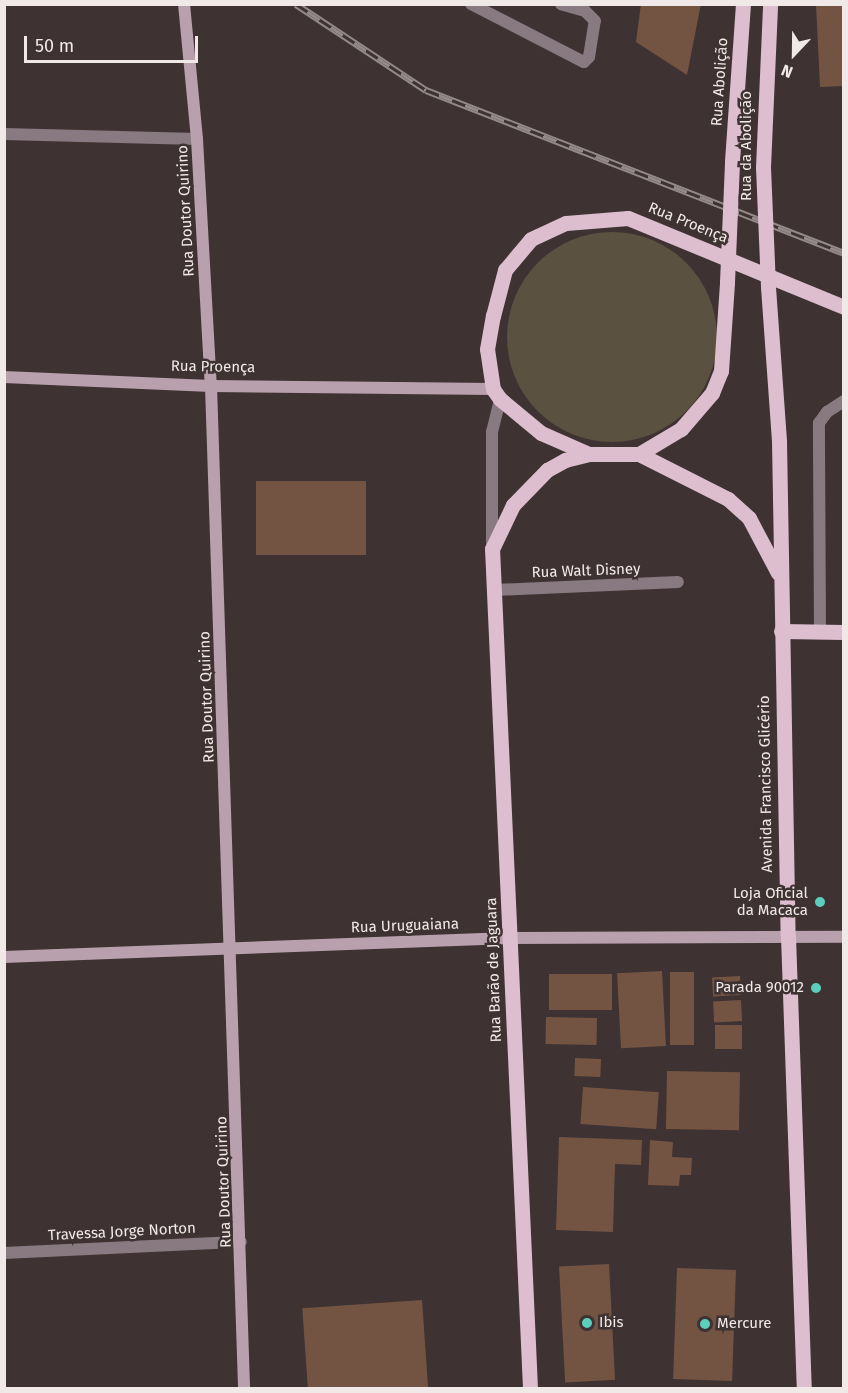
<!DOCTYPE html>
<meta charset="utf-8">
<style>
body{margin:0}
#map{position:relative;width:848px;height:1393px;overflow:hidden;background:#3e3232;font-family:"Fira Sans",sans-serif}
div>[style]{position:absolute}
.green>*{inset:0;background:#5a5140}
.round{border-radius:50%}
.building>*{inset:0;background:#735443;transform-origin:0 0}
.street>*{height:12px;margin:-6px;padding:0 6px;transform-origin:6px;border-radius:6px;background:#897a82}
.secondary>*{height:12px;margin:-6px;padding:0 6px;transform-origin:6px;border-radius:6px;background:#b8a0ad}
.primary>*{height:15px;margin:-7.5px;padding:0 7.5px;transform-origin:7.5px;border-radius:7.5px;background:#dcbece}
.rail>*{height:7px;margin-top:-3.5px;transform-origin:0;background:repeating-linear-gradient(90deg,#3e3232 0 14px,#938989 0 28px);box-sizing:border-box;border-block:2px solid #938989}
.primary-bridge>*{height:15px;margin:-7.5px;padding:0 7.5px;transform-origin:7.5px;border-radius:7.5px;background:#dcbece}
.dots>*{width:16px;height:16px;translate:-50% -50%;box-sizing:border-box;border:3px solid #3e3232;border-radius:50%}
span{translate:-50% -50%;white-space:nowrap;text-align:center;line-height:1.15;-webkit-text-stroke:5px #3e3232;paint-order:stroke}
.street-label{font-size:15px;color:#f1e8e8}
.poi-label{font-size:15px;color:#f1e8e8}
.right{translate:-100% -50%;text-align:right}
.left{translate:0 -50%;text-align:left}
.frame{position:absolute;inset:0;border:6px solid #f1e8e8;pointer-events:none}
.north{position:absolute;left:764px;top:24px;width:60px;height:60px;-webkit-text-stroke:4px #3e3232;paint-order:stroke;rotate:202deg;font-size:16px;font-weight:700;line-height:24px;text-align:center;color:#f1e8e8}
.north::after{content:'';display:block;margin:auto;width:21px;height:27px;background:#f1e8e8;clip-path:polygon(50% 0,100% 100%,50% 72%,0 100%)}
.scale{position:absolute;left:24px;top:36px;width:174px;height:27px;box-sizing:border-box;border:3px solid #f1e8e8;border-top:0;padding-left:8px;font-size:18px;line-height:21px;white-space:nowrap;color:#f1e8e8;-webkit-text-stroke:4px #3e3232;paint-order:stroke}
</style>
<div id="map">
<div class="green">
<div class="round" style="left:507px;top:232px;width:210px;height:210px"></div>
</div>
<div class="building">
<div style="clip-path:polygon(641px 4px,701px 4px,687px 75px,636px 42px)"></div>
<div style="clip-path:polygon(816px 4px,844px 4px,844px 86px,820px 87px)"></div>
<div style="left:256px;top:481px;width:110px;height:74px"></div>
<div style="left:662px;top:971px;width:75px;height:45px;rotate:87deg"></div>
<div style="left:670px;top:972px;width:24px;height:73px"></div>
<div style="left:549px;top:974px;width:63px;height:36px"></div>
<div style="left:740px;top:976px;width:19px;height:28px;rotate:87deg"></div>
<div style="left:741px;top:1000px;width:21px;height:28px;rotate:87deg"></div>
<div style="left:546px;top:1017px;width:51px;height:27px;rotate:1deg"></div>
<div style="left:715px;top:1025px;width:27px;height:24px"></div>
<div style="left:575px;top:1058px;width:26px;height:18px;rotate:2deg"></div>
<div style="left:667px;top:1071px;width:73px;height:58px;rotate:1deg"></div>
<div style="left:583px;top:1087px;width:76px;height:37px;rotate:4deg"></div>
<div style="clip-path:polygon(559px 1137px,642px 1140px,641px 1165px,615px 1164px,613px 1232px,556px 1230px)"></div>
<div style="clip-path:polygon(650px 1140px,673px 1142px,672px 1157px,692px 1158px,691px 1175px,680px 1175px,679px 1186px,648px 1185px)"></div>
<div style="left:609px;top:1264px;width:116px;height:50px;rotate:87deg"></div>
<div style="left:677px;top:1268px;width:59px;height:111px;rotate:2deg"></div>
<div style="left:422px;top:1300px;width:88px;height:120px;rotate:86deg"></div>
</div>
<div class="street">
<div style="left:471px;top:4px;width:127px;rotate:27.2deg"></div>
<div style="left:584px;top:62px;width:7px;rotate:-45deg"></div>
<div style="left:589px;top:57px;width:36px;rotate:-81deg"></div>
<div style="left:595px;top:21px;width:14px;rotate:-135deg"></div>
<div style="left:585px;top:11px;width:25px;rotate:-164deg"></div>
<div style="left:4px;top:134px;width:193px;rotate:1.5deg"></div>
<div style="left:492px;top:547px;width:115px;rotate:-90deg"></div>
<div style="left:492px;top:432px;width:34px;rotate:-76deg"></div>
<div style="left:495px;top:590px;width:183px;rotate:-2.5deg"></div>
<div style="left:820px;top:632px;width:209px;rotate:-90.3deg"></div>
<div style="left:819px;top:423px;width:14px;rotate:-54deg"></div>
<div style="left:827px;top:412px;width:20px;rotate:-33deg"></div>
<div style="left:4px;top:1253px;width:237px;rotate:-2.7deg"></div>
</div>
<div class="secondary">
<div style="left:184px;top:4px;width:136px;rotate:84.5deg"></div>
<div style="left:197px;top:139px;width:247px;rotate:86.8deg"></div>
<div style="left:211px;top:386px;width:1003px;rotate:88.11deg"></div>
<div style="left:4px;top:377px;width:207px;rotate:2.5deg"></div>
<div style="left:211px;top:386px;width:282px;rotate:0.6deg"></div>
<div style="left:4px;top:957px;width:506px;rotate:-2.15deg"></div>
<div style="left:510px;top:938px;width:334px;rotate:-0.2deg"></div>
</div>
<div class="primary">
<div style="left:732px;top:161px;width:157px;rotate:-86deg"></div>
<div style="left:763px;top:167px;width:163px;rotate:-87.5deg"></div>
<div style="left:768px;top:287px;width:154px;rotate:85.9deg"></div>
<div style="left:779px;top:441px;width:495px;rotate:89deg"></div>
<div style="left:788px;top:936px;width:452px;rotate:88deg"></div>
<div style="left:589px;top:454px;width:52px;rotate:-156.4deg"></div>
<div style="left:541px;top:433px;width:53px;rotate:-140.3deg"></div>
<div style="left:500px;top:399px;width:12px;rotate:-125deg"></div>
<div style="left:493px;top:389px;width:40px;rotate:-98.5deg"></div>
<div style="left:487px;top:349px;width:34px;rotate:-80deg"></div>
<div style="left:493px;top:316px;width:48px;rotate:-75.4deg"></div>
<div style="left:505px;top:270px;width:40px;rotate:-50deg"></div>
<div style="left:531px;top:239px;width:38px;rotate:-25deg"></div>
<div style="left:566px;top:223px;width:62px;rotate:-4.6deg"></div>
<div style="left:628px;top:218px;width:234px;rotate:22.4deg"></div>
<div style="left:639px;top:454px;width:49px;rotate:-30.8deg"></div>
<div style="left:681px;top:429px;width:48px;rotate:-49.3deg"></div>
<div style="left:712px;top:393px;width:24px;rotate:-68deg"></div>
<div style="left:721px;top:371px;width:89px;rotate:-86.1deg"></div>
<div style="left:781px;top:631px;width:63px;rotate:0.9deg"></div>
<div style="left:530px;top:1388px;width:840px;rotate:-92.59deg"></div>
<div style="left:492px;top:549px;width:49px;rotate:-64.5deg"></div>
<div style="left:513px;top:505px;width:49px;rotate:-45.8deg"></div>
<div style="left:547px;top:470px;width:21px;rotate:-29deg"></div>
<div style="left:565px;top:460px;width:25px;rotate:-14deg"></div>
<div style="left:589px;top:454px;width:50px"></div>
<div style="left:639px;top:454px;width:100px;rotate:26.8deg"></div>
<div style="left:728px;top:499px;width:28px;rotate:42deg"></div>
<div style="left:749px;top:518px;width:62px;rotate:62.2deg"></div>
</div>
<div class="rail">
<div style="left:296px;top:4px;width:156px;rotate:33.5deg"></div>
<div style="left:426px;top:90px;width:449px;rotate:21.3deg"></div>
</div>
<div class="primary-bridge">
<div style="left:763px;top:167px;width:120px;rotate:87.6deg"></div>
<div style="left:727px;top:282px;width:121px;rotate:-87.6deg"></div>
</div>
<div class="dots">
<div style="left:820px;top:902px;background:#5bcebc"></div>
<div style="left:816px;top:988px;background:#5bcebc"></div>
<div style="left:587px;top:1323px;background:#5bcebc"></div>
<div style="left:705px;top:1324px;background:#5bcebc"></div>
</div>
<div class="street-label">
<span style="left:720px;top:82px;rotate:-86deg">Rua Abolição</span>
<span style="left:747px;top:146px;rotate:-90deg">Rua da Abolição</span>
<span style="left:186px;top:211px;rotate:-93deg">Rua Doutor Quirino</span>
<span style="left:688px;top:223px;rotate:22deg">Rua Proença</span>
<span style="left:213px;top:367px;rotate:1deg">Rua Proença</span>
<span style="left:586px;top:571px;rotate:-2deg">Rua Walt Disney</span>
<span style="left:207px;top:697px;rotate:-92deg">Rua Doutor Quirino</span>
<span style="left:766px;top:784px;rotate:-91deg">Avenida Francisco Glicério</span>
<span style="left:405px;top:926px;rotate:-2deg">Rua Uruguaiana</span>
<span style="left:494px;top:970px;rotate:-92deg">Rua Barão de Jaguara</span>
<span style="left:224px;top:1182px;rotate:-92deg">Rua Doutor Quirino</span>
<span style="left:122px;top:1232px;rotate:-3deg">Travessa Jorge Norton</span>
</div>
<div class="poi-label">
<span class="right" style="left:808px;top:902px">Loja Oficial<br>da Macaca</span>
<span class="right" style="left:804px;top:988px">Parada 90012</span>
<span class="left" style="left:599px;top:1323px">Ibis</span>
<span class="left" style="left:717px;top:1324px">Mercure</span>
</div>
<div class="frame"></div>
<div class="north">N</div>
<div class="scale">50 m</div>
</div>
